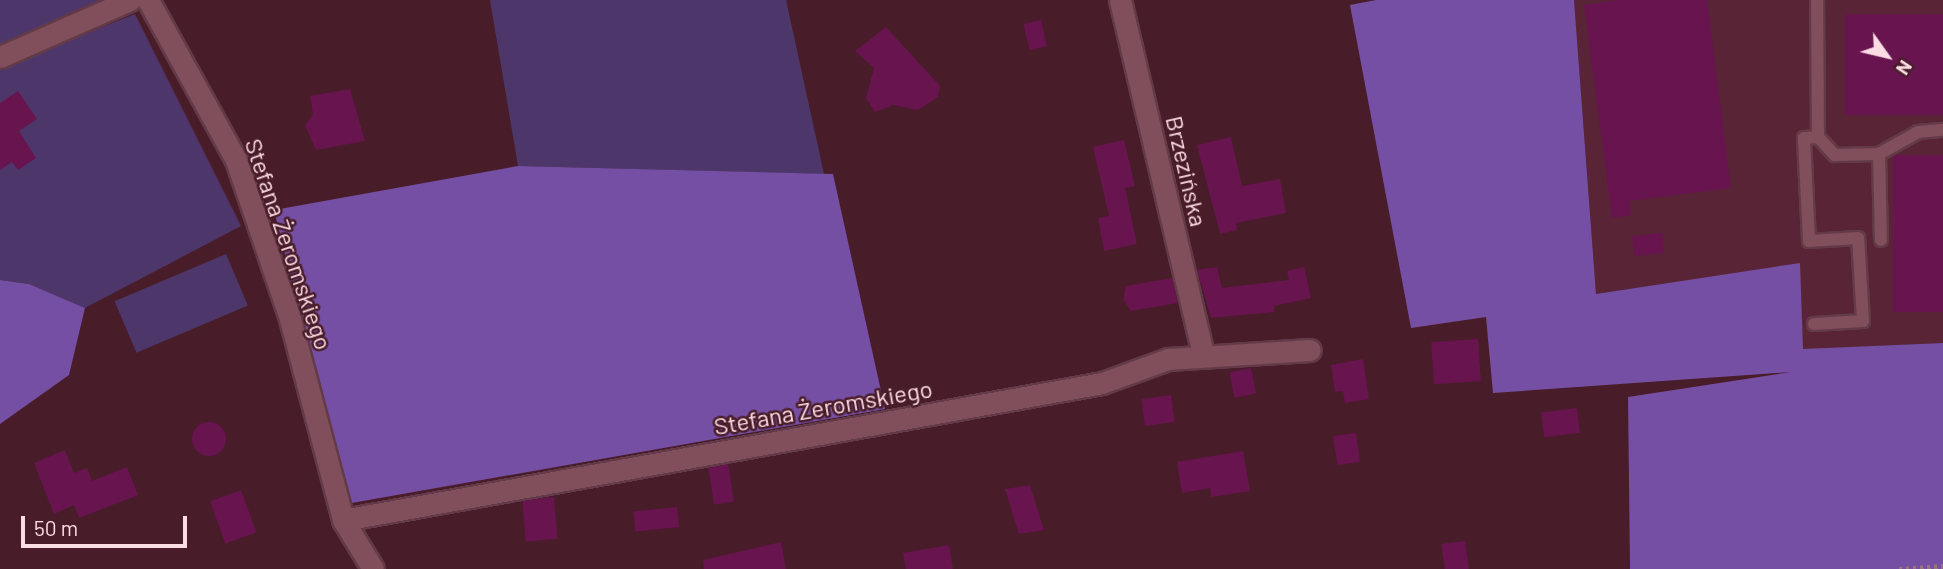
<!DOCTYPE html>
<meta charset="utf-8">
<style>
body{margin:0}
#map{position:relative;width:1943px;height:569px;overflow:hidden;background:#491c2a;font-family:Barlow,sans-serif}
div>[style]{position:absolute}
.built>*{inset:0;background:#592536}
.green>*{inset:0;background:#4d376a;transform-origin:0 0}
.forest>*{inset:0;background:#754fa3}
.building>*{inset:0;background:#68144f;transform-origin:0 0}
.round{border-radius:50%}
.path>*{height:4.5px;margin-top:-2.25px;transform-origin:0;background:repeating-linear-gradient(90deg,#99727d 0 3.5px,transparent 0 7px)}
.roads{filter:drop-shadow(2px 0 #633b48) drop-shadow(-2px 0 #633b48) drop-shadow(0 2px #633b48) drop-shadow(0 -2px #633b48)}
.lane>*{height:12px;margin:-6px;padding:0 6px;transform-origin:6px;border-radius:6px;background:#814e5b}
.street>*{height:21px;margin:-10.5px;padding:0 10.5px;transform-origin:10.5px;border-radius:10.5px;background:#814e5b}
span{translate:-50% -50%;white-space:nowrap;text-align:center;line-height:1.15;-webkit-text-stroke:5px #491c2a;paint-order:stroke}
.street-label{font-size:24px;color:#fbdce3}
.north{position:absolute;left:1852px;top:21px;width:70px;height:70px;-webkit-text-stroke:5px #491c2a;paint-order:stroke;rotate:124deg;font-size:19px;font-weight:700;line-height:28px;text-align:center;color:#fbdce3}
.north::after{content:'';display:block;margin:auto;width:24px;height:32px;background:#fbdce3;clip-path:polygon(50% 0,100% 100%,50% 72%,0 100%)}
.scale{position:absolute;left:21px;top:516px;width:166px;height:32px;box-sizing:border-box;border:4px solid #fbdce3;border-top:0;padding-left:9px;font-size:21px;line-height:24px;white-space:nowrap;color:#fbdce3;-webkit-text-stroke:5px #491c2a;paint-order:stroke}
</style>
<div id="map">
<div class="built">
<div style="clip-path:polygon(1574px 0,1943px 0,1943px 343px,1800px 350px,1795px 264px,1596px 294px)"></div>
</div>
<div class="green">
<div style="clip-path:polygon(0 0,109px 0,0 49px)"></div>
<div style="clip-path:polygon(490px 0,786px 0,824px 174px,518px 166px)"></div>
<div style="clip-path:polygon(135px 14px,241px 226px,85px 308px,29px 284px,0 280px,0 68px)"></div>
<div style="left:226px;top:254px;width:56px;height:121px;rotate:67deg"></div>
</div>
<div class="forest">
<div style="clip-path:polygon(1376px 0,1574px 0,1596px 294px,1800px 263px,1803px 349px,1943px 343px,1943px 569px,1630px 569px,1628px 397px,1791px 372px,1493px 393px,1486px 317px,1411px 328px,1350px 5px)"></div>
<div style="clip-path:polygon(518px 166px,833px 174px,885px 409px,346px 504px,274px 210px)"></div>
<div style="clip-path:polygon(0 280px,29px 284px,85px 308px,69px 375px,0 424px)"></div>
</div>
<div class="building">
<div style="clip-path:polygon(1619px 0,1707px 0,1731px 188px,1629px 201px,1631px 215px,1612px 218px,1584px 5px)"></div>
<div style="left:1943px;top:14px;width:101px;height:98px;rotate:90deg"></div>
<div style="left:1041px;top:20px;width:27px;height:18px;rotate:77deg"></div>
<div style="clip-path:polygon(886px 27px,940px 86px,938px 97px,918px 110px,893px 105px,875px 112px,866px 98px,874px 68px,855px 51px)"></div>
<div style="clip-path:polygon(350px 89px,365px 141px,316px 150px,305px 126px,313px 114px,310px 96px)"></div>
<div style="clip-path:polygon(18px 91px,37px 119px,19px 131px,36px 158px,18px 170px,12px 162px,0 170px,0 103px)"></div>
<div style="clip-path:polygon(1231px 137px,1242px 186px,1280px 179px,1286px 213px,1236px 223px,1237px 230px,1220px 234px,1197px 145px)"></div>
<div style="clip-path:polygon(1124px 140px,1135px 186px,1125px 188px,1137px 244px,1104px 251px,1098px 218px,1109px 216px,1093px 147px)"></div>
<div style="left:1943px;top:155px;width:157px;height:50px;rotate:90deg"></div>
<div style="left:1662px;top:233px;width:20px;height:30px;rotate:84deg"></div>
<div style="clip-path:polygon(1217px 267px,1222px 288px,1289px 280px,1287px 271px,1304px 267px,1311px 298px,1274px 306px,1274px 312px,1211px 318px,1197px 270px)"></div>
<div style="clip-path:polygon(1172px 278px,1178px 303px,1131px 311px,1123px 299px,1126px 286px)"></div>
<div style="left:1478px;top:339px;width:42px;height:47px;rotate:86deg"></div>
<div style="clip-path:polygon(1363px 359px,1369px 399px,1345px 403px,1343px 391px,1335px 392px,1331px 365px)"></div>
<div style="left:1251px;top:368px;width:26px;height:22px;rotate:79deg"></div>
<div style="left:1171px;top:395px;width:27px;height:30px;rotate:82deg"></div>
<div style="left:1577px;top:408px;width:25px;height:36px;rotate:83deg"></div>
<div class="round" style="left:192px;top:422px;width:34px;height:34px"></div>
<div style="left:1356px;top:433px;width:29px;height:23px;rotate:82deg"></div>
<div style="clip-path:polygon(65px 450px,74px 473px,87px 468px,92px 481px,127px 467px,138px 495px,79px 518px,74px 505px,54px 514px,34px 463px)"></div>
<div style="clip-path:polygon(1243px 451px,1250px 491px,1211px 497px,1210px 488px,1182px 493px,1177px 462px)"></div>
<div style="left:728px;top:464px;width:38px;height:20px;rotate:81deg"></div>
<div style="clip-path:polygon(1030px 485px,1044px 530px,1019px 534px,1005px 489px)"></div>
<div style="left:241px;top:490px;width:45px;height:33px;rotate:70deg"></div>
<div style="left:554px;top:497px;width:42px;height:32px;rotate:85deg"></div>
<div style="left:677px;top:507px;width:20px;height:44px;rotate:84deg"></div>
<div style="clip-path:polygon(1465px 541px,1469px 569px,1445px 569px,1441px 544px)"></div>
<div style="clip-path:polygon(781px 542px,786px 569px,704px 569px,703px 560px)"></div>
<div style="clip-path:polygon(949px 545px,953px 569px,906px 569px,903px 553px)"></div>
</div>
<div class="path">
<div style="left:1899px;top:569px;width:44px;rotate:-3.9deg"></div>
</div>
<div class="roads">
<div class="lane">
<div style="left:1818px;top:137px;width:25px;rotate:47deg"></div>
<div style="left:1835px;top:155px;width:44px;rotate:-1.3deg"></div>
<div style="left:1879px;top:154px;width:86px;rotate:88.7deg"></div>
<div style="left:1879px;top:154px;width:45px;rotate:-29.4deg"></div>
<div style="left:1918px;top:132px;width:25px;rotate:-5deg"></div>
<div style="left:1814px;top:324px;width:49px;rotate:-3.5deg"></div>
<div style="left:1863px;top:321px;width:83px;rotate:-93.4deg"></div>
<div style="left:1858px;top:238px;width:49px;rotate:176.5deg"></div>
<div style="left:1809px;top:241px;width:103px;rotate:-92.8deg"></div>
<div style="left:1804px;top:138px;width:14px;rotate:-4deg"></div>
<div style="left:1818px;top:137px;width:137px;rotate:-90.4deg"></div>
</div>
<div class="street">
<div style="left:148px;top:0;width:183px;rotate:61.2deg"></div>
<div style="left:236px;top:160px;width:168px;rotate:71.2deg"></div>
<div style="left:290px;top:319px;width:208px;rotate:75.2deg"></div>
<div style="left:343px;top:520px;width:57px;rotate:58.5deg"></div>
<div style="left:1120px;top:0;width:364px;rotate:76.8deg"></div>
<div style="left:0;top:57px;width:142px;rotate:-23.7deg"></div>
<div style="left:343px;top:520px;width:771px;rotate:-10.23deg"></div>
<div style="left:1102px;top:383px;width:70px;rotate:-20deg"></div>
<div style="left:1168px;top:359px;width:142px;rotate:-3.6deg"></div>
</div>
</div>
<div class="street-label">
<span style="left:1187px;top:171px;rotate:77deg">Brzezińska</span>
<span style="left:289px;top:244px;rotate:71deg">Stefana Żeromskiego</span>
<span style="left:823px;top:407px;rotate:-10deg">Stefana Żeromskiego</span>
</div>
<div class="north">N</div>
<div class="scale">50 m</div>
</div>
